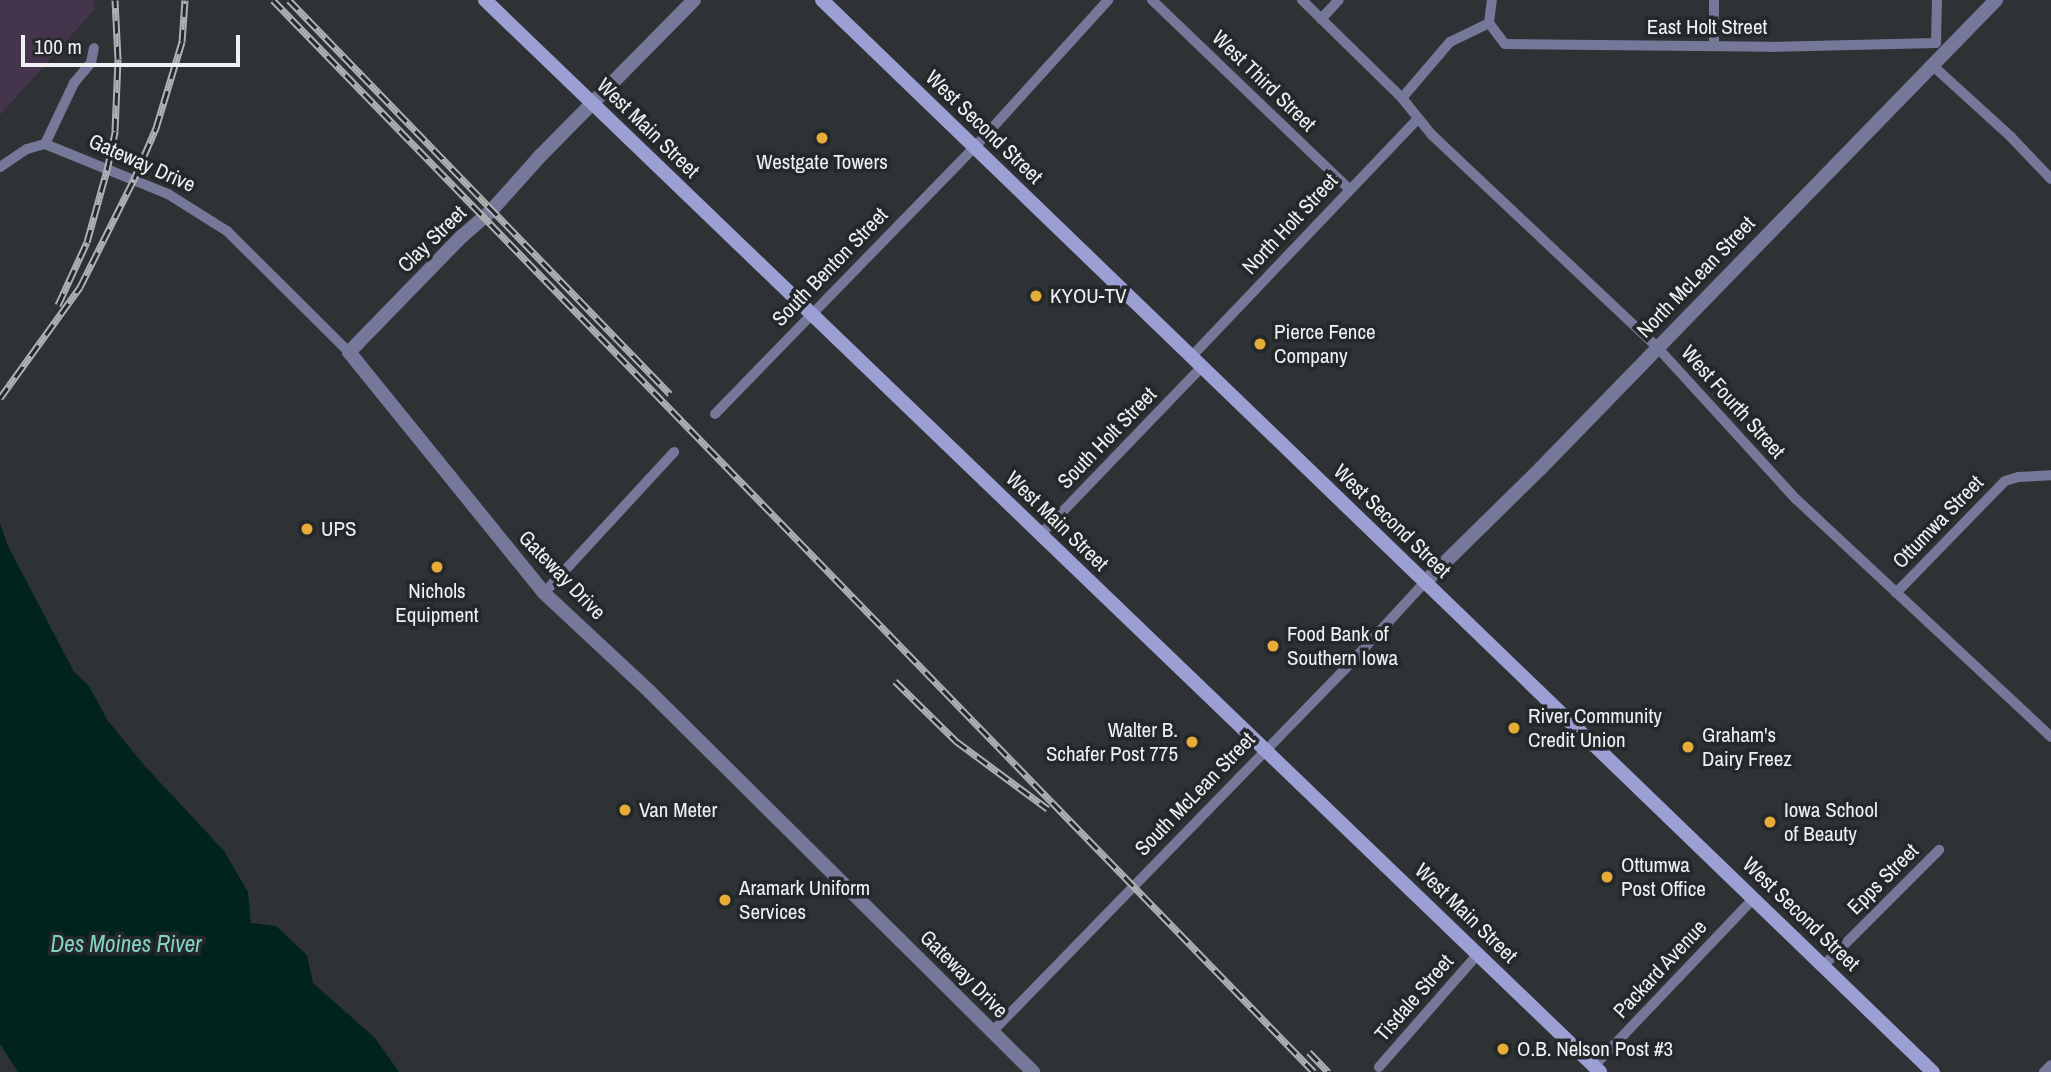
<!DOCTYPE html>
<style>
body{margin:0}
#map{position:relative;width:2051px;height:1072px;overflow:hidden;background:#2e3235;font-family:"Archivo Narrow",sans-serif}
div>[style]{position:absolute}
.green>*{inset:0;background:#44344c}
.water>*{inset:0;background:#00231d}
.minor>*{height:10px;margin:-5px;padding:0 5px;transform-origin:5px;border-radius:5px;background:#757899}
.tertiary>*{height:14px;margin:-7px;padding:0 7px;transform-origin:7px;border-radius:7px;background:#757899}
.secondary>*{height:14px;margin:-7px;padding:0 7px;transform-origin:7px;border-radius:7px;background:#9b9fd4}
.rail>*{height:7px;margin-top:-3.5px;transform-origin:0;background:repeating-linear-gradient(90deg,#25282b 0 13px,#aeb1b3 0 26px);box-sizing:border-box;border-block:2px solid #aeb1b3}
.dots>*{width:19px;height:19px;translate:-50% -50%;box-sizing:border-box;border:4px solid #25282b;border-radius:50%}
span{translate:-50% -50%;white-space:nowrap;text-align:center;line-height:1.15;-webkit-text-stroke:7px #25282b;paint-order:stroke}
.street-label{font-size:21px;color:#eef0f2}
.poi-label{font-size:21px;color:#eef0f2}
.left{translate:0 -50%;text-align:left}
.right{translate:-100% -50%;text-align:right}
.water-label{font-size:23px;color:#82d3c4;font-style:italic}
.scale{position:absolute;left:21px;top:35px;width:219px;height:32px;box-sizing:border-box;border:4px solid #eef0f2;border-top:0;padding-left:9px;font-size:21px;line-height:24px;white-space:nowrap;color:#eef0f2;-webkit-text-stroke:5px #25282b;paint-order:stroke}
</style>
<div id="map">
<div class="green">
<div style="clip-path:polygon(0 0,93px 0,95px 9px,0 115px)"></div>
</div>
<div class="water">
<div style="clip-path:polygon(0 523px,8px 546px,74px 672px,89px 686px,108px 721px,144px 765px,224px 851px,248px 892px,251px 923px,276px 926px,307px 955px,313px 983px,375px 1038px,399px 1072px,18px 1072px,0 1044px)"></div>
</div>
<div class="minor">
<div style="left:1152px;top:0;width:273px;rotate:43.8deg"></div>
<div style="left:1302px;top:0;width:140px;rotate:44.4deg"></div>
<div style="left:1402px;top:98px;width:48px;rotate:51deg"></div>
<div style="left:1432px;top:135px;width:309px;rotate:43.3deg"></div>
<div style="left:1657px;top:347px;width:206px;rotate:47.6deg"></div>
<div style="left:1796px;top:499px;width:349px;rotate:43deg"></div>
<div style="left:1714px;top:0;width:46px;rotate:90deg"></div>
<div style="left:1321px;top:19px;width:26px;rotate:-47deg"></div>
<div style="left:1489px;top:23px;width:26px;rotate:53deg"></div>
<div style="left:1505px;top:44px;width:266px;rotate:0.6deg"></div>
<div style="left:1771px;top:47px;width:165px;rotate:-1.4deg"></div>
<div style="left:1489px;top:23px;width:23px;rotate:-83deg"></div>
<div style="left:1936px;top:43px;width:43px;rotate:-88.7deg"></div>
<div style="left:1932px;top:65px;width:107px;rotate:42.3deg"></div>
<div style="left:2011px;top:137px;width:58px;rotate:46.4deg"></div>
<div style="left:1402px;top:98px;width:74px;rotate:-49.4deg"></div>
<div style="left:1450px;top:42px;width:43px;rotate:-26deg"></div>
<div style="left:45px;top:144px;width:133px;rotate:22.1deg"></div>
<div style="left:168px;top:194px;width:70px;rotate:32.1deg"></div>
<div style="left:227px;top:231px;width:172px;rotate:44.8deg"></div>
<div style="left:45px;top:144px;width:68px;rotate:-64.6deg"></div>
<div style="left:74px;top:83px;width:26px;rotate:-50deg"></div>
<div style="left:91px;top:63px;width:15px;rotate:-79deg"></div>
<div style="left:0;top:167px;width:32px;rotate:-34deg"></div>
<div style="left:27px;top:149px;width:19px;rotate:-16deg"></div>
<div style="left:1191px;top:357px;width:329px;rotate:-46.4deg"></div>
<div style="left:715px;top:414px;width:371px;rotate:-45.8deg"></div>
<div style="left:974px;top:148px;width:200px;rotate:-47.8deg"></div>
<div style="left:1041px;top:534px;width:231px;rotate:-46.1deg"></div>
<div style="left:544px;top:593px;width:192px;rotate:-47.3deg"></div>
<div style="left:1896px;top:593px;width:156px;rotate:-45.8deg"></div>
<div style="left:2005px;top:481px;width:14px;rotate:-17deg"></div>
<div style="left:2018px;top:477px;width:33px;rotate:-3deg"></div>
<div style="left:1824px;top:965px;width:163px;rotate:-45deg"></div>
<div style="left:992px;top:1032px;width:506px;rotate:-45.8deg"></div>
<div style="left:1345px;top:669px;width:118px;rotate:-47.4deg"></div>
<div style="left:1594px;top:1066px;width:232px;rotate:-46.4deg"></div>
<div style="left:1379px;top:1067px;width:150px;rotate:-48.8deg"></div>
<div style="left:2044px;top:1072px;width:10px;rotate:-45deg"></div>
</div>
<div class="tertiary">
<div style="left:694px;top:0;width:218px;rotate:134.6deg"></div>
<div style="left:541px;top:155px;width:75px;rotate:131.8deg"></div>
<div style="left:491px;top:211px;width:38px;rotate:139deg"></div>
<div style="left:462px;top:236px;width:162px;rotate:134.2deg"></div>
<div style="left:349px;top:352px;width:310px;rotate:51deg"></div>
<div style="left:544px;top:593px;width:145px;rotate:43deg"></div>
<div style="left:650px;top:692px;width:540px;rotate:44.77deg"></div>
<div style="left:1425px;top:582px;width:163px;rotate:-44.5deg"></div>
<div style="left:1541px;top:468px;width:653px;rotate:-45.81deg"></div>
</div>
<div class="secondary">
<div style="left:485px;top:0;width:1547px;rotate:43.87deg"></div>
<div style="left:822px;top:0;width:1544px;rotate:43.98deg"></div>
</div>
<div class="rail">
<div style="left:273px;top:0;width:1494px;rotate:45.84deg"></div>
<div style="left:289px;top:0;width:548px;rotate:45.96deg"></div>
<div style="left:58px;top:305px;width:69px;rotate:-65.3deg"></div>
<div style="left:87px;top:242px;width:75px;rotate:-74.5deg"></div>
<div style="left:107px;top:170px;width:40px;rotate:-78deg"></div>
<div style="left:115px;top:131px;width:72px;rotate:-87.6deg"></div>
<div style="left:118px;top:59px;width:59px;rotate:-92.9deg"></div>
<div style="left:0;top:398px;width:137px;rotate:-54.2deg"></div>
<div style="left:80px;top:287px;width:121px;rotate:-63.4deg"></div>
<div style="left:134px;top:179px;width:56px;rotate:-66.7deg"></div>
<div style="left:156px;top:128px;width:90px;rotate:-73.2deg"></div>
<div style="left:182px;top:42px;width:42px;rotate:-85.9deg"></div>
<div style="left:895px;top:681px;width:86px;rotate:44.5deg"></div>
<div style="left:956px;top:741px;width:114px;rotate:36.5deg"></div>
<div style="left:1309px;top:1052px;width:28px;rotate:46deg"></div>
</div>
<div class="dots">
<div style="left:822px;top:138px;background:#e6ac36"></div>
<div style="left:1036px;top:296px;background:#e6ac36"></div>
<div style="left:1260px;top:344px;background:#e6ac36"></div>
<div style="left:307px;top:529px;background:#e6ac36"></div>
<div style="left:437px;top:567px;background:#e6ac36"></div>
<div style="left:1273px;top:646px;background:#e6ac36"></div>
<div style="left:1514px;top:728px;background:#e6ac36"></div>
<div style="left:1192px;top:742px;background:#e6ac36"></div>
<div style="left:1688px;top:747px;background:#e6ac36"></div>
<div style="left:625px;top:810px;background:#e6ac36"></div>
<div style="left:1770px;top:822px;background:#e6ac36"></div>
<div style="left:1607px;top:877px;background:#e6ac36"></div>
<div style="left:725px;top:900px;background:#e6ac36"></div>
<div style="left:1503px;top:1049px;background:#e6ac36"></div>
</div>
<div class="street-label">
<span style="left:1707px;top:27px">East Holt Street</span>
<span style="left:1264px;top:81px;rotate:44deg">West Third Street</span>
<span style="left:984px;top:127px;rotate:44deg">West Second Street</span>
<span style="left:648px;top:128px;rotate:44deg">West Main Street</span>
<span style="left:142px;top:163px;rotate:24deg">Gateway Drive</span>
<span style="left:1290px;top:224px;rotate:-47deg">North Holt Street</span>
<span style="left:432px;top:239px;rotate:-44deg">Clay Street</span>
<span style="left:830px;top:267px;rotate:-46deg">South Benton Street</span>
<span style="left:1696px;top:277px;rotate:-46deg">North McLean Street</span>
<span style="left:1733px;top:402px;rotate:48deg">West Fourth Street</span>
<span style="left:1107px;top:438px;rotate:-46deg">South Holt Street</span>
<span style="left:1057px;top:521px;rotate:44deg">West Main Street</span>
<span style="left:1392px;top:521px;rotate:44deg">West Second Street</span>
<span style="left:1938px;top:522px;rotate:-46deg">Ottumwa Street</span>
<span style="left:562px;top:575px;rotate:46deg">Gateway Drive</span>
<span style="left:1195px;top:794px;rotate:-46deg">South McLean Street</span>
<span style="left:1883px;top:879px;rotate:-45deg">Epps Street</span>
<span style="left:1466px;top:913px;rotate:44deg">West Main Street</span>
<span style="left:1801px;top:914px;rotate:44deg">West Second Street</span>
<span style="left:1660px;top:969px;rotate:-47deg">Packard Avenue</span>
<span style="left:964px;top:974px;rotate:45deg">Gateway Drive</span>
<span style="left:1414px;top:998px;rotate:-49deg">Tisdale Street</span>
</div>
<div class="poi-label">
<span style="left:822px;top:162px">Westgate Towers</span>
<span class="left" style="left:1050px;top:296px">KYOU-TV</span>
<span class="left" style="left:1274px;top:344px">Pierce Fence<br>Company</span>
<span class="left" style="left:321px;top:529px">UPS</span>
<span style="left:437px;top:603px">Nichols<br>Equipment</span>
<span class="left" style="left:1287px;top:646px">Food Bank of<br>Southern Iowa</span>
<span class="left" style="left:1528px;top:728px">River Community<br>Credit Union</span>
<span class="right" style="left:1178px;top:742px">Walter B.<br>Schafer Post 775</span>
<span class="left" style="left:1702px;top:747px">Graham's<br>Dairy Freez</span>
<span class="left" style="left:639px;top:810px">Van Meter</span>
<span class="left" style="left:1784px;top:822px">Iowa School<br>of Beauty</span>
<span class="left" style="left:1621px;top:877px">Ottumwa<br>Post Office</span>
<span class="left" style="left:739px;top:900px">Aramark Uniform<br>Services</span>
<span class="left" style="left:1517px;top:1049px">O.B. Nelson Post #3</span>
</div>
<div class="water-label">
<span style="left:126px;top:944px">Des Moines River</span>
</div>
<div class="scale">100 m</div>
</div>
